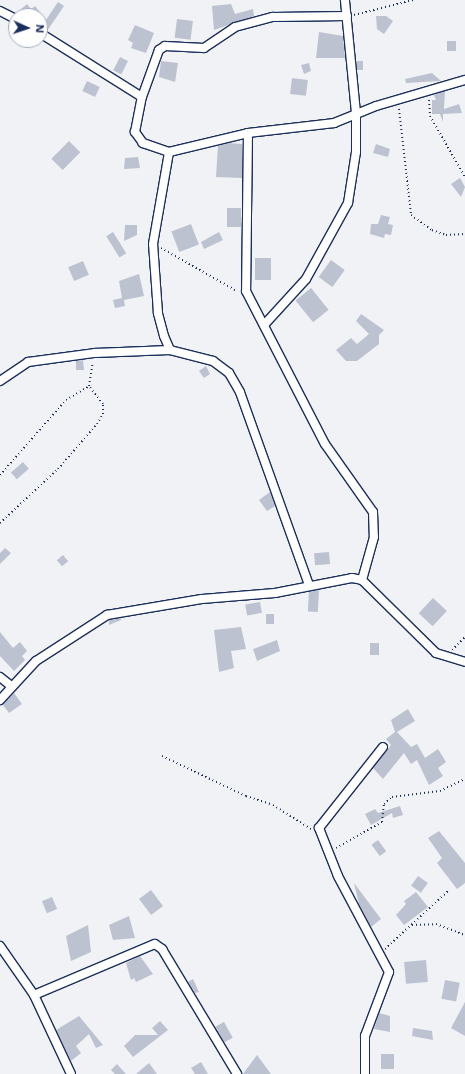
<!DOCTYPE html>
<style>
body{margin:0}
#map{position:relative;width:465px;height:1074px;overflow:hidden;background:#f1f2f5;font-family:"Shantell Sans",sans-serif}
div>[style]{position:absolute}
.building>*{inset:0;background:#bcc2d0;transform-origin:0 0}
.path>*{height:2px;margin-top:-1px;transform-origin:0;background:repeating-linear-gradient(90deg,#1b2f5e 0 1px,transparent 0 4px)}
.roads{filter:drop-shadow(1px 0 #1b2f5e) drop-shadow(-1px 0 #1b2f5e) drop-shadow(0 1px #1b2f5e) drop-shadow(0 -1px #1b2f5e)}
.minor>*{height:8px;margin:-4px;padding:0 4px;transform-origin:4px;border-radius:4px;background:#fff}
span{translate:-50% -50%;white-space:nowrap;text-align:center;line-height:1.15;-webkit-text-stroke:4px #fff;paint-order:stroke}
.north{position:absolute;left:8px;top:8px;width:40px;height:40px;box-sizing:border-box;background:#fff;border:1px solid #a4acbf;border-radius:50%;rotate:93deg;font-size:11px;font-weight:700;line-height:16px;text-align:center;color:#1b2f5e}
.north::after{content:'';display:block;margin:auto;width:14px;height:18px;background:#1b2f5e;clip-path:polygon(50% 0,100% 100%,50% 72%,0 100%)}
</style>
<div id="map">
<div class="building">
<div style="clip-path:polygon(58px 2px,64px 6px,47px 31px,40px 28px,40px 16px,23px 16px,20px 10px,27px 4px,31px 9px,35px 6px,46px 20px)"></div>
<div style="clip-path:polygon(231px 4px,235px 14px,253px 9px,254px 16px,214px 30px,212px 6px)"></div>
<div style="clip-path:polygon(376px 16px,386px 16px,393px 21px,384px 34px,377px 29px)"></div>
<div style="left:177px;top:19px;width:16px;height:19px;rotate:7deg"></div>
<div style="clip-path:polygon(135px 25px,154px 33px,146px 53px,131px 48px,133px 43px,128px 40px)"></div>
<div style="clip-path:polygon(319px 32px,343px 36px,345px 58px,316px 58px)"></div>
<div style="left:447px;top:41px;width:9px;height:10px"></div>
<div style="left:120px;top:57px;width:9px;height:15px;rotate:27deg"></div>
<div style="clip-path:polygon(161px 61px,178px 63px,175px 82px,159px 77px)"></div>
<div style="clip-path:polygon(356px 61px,363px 61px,363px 70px,357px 70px)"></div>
<div style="clip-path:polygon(309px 63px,311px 71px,304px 74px,301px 65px)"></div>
<div style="clip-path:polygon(432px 73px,441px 81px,406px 83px,405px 79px)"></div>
<div style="left:292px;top:78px;width:16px;height:16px;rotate:7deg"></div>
<div style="left:87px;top:81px;width:14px;height:11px;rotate:25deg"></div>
<div style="clip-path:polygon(445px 91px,444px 109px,459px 104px,462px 113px,443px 114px,443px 122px,440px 114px,432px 114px,432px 100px,436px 100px,434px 95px)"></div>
<div style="left:69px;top:141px;width:16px;height:25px;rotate:45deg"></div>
<div style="clip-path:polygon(229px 143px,242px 144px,242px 178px,216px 177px,218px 146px)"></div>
<div style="clip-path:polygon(376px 144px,390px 149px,388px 157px,373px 153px)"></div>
<div style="clip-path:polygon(138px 157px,140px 168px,124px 169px,125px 158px)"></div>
<div style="clip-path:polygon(460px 178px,465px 187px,461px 197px,451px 184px)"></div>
<div style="left:227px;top:208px;width:14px;height:19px"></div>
<div style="clip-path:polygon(381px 215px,390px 217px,388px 224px,393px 225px,391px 235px,385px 234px,384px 238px,370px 234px,371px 224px,378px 224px)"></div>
<div style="left:191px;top:224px;width:22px;height:21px;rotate:69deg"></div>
<div style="clip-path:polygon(125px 225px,137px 225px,137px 235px,124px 241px)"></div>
<div style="left:113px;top:232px;width:25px;height:8px;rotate:58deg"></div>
<div style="clip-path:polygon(219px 232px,223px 240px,204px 249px,201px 242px)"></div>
<div style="left:255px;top:258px;width:16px;height:22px"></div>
<div style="left:331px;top:260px;width:17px;height:21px;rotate:36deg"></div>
<div style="left:83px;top:261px;width:15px;height:16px;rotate:67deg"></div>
<div style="clip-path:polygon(139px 274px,144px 296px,124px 300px,125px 306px,115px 308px,113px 300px,122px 298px,119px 281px)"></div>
<div style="left:311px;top:288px;width:28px;height:20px;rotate:51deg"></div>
<div style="clip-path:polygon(361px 314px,384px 330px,379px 335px,379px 344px,357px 361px,346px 361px,336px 350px,351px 338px,357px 344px,369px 334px,356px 321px)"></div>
<div style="clip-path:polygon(83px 360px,84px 370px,76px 370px,76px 361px)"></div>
<div style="clip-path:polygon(206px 366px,210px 374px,204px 378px,199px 371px)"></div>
<div style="left:23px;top:462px;width:9px;height:16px;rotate:49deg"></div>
<div style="clip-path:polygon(270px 492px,275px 506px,267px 511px,259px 500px)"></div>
<div style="clip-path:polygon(5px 548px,11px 553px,0 564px,0 553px)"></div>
<div style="left:329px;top:552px;width:12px;height:15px;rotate:85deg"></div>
<div style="left:63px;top:555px;width:8px;height:8px;rotate:50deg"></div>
<div style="left:319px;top:590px;width:22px;height:10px;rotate:93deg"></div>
<div style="left:433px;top:598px;width:19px;height:21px;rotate:43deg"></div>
<div style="left:260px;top:602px;width:11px;height:15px;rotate:80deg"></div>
<div style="left:266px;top:614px;width:8px;height:10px"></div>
<div style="clip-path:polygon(121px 618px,121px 620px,109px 625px,109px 620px)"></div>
<div style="clip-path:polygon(241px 627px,246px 649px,231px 651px,234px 668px,219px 672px,214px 630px)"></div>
<div style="clip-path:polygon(0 632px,13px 648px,20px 642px,27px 651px,22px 656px,25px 660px,14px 671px,0 656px)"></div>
<div style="clip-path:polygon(277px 640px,280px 651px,257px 661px,253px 649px)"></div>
<div style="left:370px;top:643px;width:9px;height:12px"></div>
<div style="clip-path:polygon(14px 693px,22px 704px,9px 713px,3px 705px)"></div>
<div style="clip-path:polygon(408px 709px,415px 721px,397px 732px,411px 747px,417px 744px,425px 758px,438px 749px,446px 762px,438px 768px,443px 776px,429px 785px,417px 760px,411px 764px,404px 753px,383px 779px,373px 768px,391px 745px,386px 739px,395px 732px,391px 720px)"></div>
<div style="clip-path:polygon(400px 806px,403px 815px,393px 818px,392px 813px,371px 825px,365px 814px,375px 809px,378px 813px)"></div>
<div style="clip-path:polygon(439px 831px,465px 863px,465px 883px,457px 889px,437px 863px,442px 858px,428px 838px)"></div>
<div style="left:378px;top:840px;width:14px;height:8px;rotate:54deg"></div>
<div style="left:418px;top:876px;width:12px;height:12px;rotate:35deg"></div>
<div style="clip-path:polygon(354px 883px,381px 919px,371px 927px,359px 904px)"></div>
<div style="left:151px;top:890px;width:20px;height:15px;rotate:53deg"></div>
<div style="clip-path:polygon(416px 892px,428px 907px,404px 925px,396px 915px,406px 904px,404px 901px)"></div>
<div style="left:52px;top:897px;width:13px;height:11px;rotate:67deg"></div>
<div style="clip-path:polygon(129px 916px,135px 938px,113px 940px,109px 925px)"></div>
<div style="clip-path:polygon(88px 925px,91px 952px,71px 961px,66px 936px)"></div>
<div style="clip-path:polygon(140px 956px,153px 974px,136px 982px,134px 978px,131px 980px,126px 963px)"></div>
<div style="left:426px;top:960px;width:22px;height:22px;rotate:85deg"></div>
<div style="clip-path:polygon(193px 979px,199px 992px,195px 993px,188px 982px)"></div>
<div style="left:445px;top:980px;width:15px;height:19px;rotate:11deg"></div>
<div style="clip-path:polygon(465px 1002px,465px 1036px,451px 1028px)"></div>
<div style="clip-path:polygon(379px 1013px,390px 1016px,390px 1032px,374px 1029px)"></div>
<div style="clip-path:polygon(79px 1016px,103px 1045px,96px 1048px,89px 1034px,76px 1046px,81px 1053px,71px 1061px,56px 1030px)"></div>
<div style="clip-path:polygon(160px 1021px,168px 1030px,133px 1057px,124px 1046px,135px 1035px,158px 1035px,152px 1028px)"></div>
<div style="left:224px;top:1022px;width:18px;height:10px;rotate:61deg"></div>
<div style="clip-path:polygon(413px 1028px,432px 1031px,433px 1040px,412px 1036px)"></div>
<div style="left:381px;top:1054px;width:13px;height:15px"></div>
<div style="clip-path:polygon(257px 1055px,271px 1074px,243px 1074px)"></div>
<div style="clip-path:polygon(201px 1062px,208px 1074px,195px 1074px,191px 1068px)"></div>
<div style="clip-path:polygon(149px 1063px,157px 1074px,136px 1074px)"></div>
<div style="clip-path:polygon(117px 1064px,126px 1074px,115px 1074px,111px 1070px)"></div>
</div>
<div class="path">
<div style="left:354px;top:15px;width:61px;rotate:-14.3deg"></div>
<div style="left:429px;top:100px;width:16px;rotate:86deg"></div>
<div style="left:430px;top:116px;width:70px;rotate:60.2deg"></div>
<div style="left:399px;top:109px;width:107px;rotate:83.5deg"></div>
<div style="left:411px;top:215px;width:26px;rotate:36deg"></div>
<div style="left:432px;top:230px;width:15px;rotate:20deg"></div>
<div style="left:446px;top:235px;width:19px;rotate:-3deg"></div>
<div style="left:161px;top:248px;width:87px;rotate:29.5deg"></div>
<div style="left:0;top:475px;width:100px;rotate:-48.7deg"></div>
<div style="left:66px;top:400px;width:27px;rotate:-31deg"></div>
<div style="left:89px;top:386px;width:24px;rotate:-81deg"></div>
<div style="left:0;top:523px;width:79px;rotate:-43deg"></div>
<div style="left:58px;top:469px;width:60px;rotate:-49.1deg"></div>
<div style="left:97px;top:424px;width:12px;rotate:-59deg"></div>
<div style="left:103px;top:414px;width:10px;rotate:-90deg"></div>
<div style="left:103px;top:404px;width:23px;rotate:-128deg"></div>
<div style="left:452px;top:650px;width:18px;rotate:-45deg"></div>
<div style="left:162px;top:756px;width:93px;rotate:25.5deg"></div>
<div style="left:246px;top:796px;width:28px;rotate:18deg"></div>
<div style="left:273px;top:805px;width:45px;rotate:32.3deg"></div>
<div style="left:336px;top:848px;width:53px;rotate:-29.5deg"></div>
<div style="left:382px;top:822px;width:18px;rotate:-84deg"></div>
<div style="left:384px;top:804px;width:11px;rotate:-41deg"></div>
<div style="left:392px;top:797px;width:48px;rotate:-7.1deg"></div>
<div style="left:440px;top:791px;width:28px;rotate:-26deg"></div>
<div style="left:412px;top:925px;width:24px;rotate:-2deg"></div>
<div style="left:436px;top:924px;width:31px;rotate:21deg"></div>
<div style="left:385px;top:949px;width:86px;rotate:-42.6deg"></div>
</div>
<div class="roads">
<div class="minor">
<div style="left:0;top:11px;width:18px;rotate:27deg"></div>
<div style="left:40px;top:33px;width:120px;rotate:32.1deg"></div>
<div style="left:248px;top:133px;width:158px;rotate:90.7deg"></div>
<div style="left:246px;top:291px;width:172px;rotate:62.7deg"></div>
<div style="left:325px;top:444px;width:83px;rotate:54.8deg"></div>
<div style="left:373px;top:512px;width:25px;rotate:88deg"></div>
<div style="left:374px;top:537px;width:45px;rotate:105.6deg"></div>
<div style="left:169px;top:152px;width:28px;rotate:-161deg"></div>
<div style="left:143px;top:143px;width:14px;rotate:-126deg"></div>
<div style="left:135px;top:132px;width:36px;rotate:-79deg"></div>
<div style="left:142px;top:97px;width:50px;rotate:-70.1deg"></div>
<div style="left:159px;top:50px;width:7px;rotate:-34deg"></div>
<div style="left:165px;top:46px;width:39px;rotate:3deg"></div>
<div style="left:204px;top:48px;width:37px;rotate:-34deg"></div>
<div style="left:235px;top:27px;width:39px;rotate:-15deg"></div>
<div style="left:273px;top:17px;width:74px;rotate:-0.8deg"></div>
<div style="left:264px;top:325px;width:62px;rotate:-47.6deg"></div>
<div style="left:306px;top:279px;width:87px;rotate:-61.1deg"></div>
<div style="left:348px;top:203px;width:52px;rotate:-81.1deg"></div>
<div style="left:356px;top:152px;width:39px;rotate:-90deg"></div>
<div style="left:356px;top:113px;width:114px;rotate:-95.6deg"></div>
<div style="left:0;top:381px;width:34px;rotate:-34deg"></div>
<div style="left:28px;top:362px;width:68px;rotate:-7.7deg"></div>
<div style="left:95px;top:353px;width:75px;rotate:-2.3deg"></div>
<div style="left:309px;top:585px;width:205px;rotate:-109.7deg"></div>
<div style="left:240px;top:392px;width:22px;rotate:-120deg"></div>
<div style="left:229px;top:373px;width:20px;rotate:-143deg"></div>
<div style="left:213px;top:361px;width:44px;rotate:-165.7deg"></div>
<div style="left:170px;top:350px;width:15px;rotate:-113deg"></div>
<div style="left:164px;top:336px;width:24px;rotate:-105deg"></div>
<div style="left:158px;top:313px;width:69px;rotate:-94.1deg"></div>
<div style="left:153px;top:244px;width:93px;rotate:-80.1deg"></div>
<div style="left:169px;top:152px;width:81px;rotate:-13.5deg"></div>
<div style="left:248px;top:133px;width:87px;rotate:-6.6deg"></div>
<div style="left:334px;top:123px;width:45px;rotate:-22deg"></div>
<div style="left:376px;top:106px;width:93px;rotate:-16.3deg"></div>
<div style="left:0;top:677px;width:13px;rotate:39deg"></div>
<div style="left:0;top:700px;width:53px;rotate:-47.3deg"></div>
<div style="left:36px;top:661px;width:85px;rotate:-32.9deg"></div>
<div style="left:107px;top:615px;width:96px;rotate:-9.6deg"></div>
<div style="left:202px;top:599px;width:73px;rotate:-4.7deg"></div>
<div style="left:275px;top:593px;width:78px;rotate:-11deg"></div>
<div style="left:352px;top:578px;width:10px;rotate:11deg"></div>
<div style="left:362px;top:580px;width:104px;rotate:44.6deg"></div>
<div style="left:436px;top:653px;width:30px;rotate:17deg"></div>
<div style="left:0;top:946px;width:60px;rotate:55.2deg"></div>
<div style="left:34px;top:995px;width:87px;rotate:64.9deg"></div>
<div style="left:34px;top:995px;width:131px;rotate:-22.9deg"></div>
<div style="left:155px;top:944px;width:9px;rotate:36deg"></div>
<div style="left:162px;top:949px;width:146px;rotate:59deg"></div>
<div style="left:365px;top:1074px;width:38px;rotate:-90deg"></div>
<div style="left:365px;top:1036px;width:68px;rotate:-69.4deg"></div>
<div style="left:389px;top:972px;width:109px;rotate:-118deg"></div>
<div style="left:338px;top:876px;width:52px;rotate:-111.6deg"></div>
<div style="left:319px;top:828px;width:103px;rotate:-51.7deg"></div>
</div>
</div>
<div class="north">N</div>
</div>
